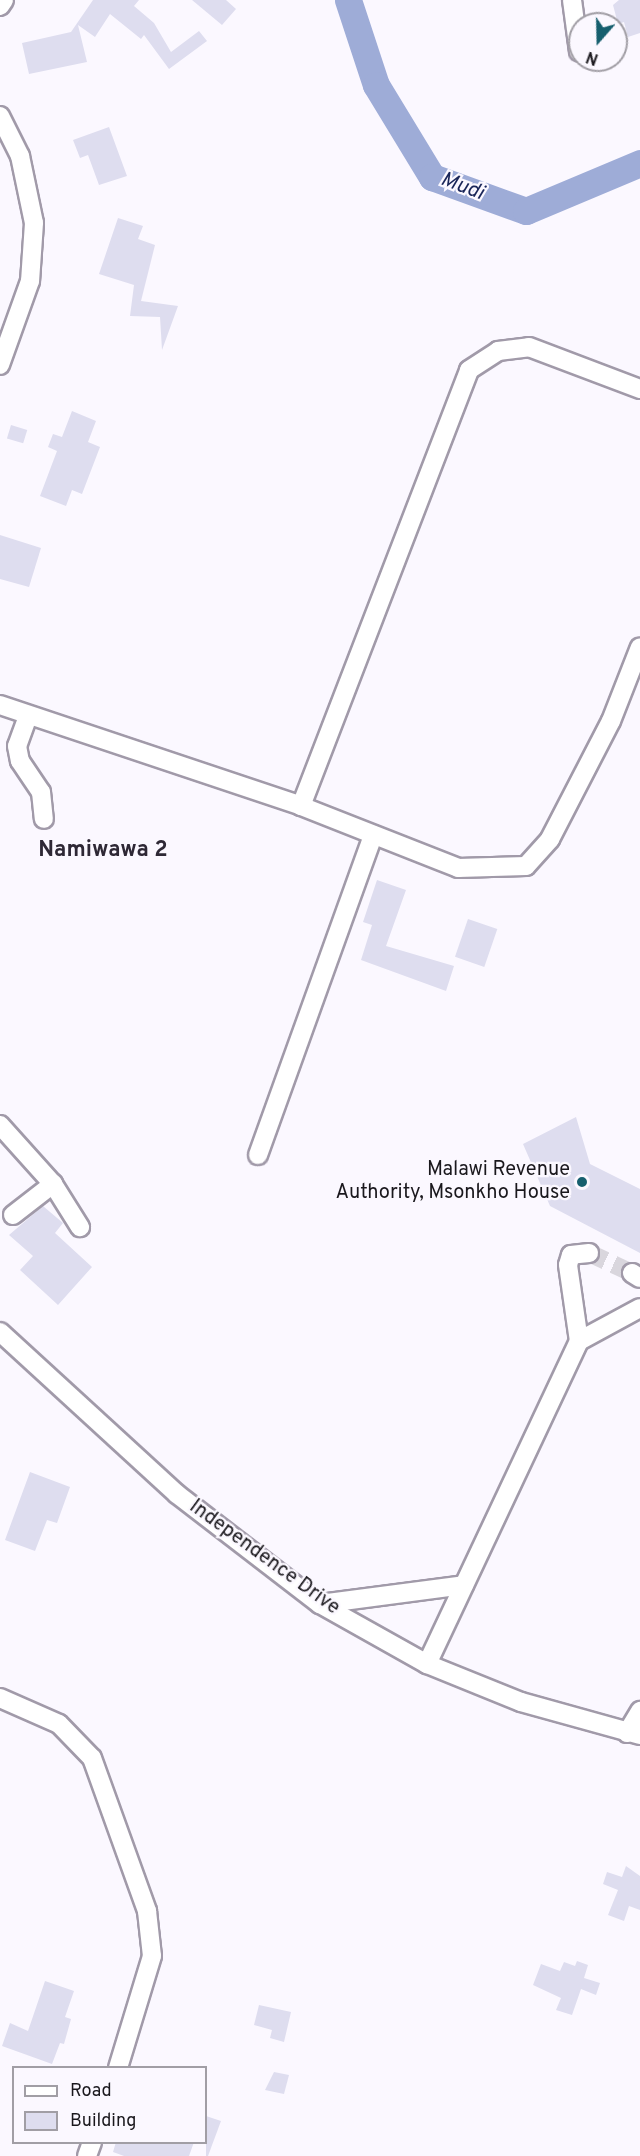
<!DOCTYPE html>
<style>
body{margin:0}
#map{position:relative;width:640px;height:2156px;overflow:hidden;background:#fbf8ff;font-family:Overpass,sans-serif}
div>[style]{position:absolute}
.river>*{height:27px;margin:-13.5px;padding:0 13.5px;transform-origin:13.5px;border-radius:13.5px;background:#9eacd7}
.building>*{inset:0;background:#deddef;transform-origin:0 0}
.minor-tunnel>*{height:18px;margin-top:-9px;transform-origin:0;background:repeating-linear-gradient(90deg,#d9d6dd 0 18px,transparent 0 27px)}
.roads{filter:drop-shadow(2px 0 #a19aa9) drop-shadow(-2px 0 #a19aa9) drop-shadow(0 2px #a19aa9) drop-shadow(0 -2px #a19aa9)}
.minor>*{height:18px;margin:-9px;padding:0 9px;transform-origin:9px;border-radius:9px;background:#fff}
.dots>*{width:16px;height:16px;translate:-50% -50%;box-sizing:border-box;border:3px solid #fbf8ff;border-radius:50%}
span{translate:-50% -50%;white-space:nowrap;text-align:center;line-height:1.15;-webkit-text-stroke:4.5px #fbf8ff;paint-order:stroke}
.poi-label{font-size:20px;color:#1a181d}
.right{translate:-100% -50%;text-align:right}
.street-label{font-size:20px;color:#1a181d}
.water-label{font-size:21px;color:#192558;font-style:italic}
.quarter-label{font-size:22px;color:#2e2835;font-weight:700}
.legend{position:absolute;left:12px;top:2066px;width:195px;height:78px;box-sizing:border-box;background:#fbf8ff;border:2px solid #a19ea5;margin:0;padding:8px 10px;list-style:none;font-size:18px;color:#1a181d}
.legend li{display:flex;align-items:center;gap:12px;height:30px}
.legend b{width:30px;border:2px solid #a19ea5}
.north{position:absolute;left:568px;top:12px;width:60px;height:60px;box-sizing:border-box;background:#fbf8ff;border:2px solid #a19ea5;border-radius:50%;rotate:200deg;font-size:16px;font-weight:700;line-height:24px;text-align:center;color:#1a181d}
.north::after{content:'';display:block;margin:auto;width:21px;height:27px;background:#165f6e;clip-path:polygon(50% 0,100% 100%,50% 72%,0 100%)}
</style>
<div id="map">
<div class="river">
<div style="left:348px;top:0;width:89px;rotate:71.8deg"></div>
<div style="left:376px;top:85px;width:108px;rotate:58.7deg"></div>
<div style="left:432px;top:177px;width:100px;rotate:19.9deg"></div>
<div style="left:526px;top:211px;width:124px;rotate:-22.8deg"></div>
</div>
<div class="building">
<div style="clip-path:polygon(93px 0,139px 0,134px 6px,154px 23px,171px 52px,199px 31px,207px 41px,169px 69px,144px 35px,141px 39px,110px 14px,95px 37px,78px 25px,87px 62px,29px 74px,22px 43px,71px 32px)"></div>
<div style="clip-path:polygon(192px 0,226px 0,236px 9px,222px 25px)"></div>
<div style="clip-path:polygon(619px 0,640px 0,640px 33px,628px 37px,624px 22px,618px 24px,613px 5px)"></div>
<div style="clip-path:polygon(109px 127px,127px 176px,99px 185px,88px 155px,80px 158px,73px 140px)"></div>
<div style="clip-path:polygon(118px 218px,143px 226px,138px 239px,155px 245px,141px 301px,178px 306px,162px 350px,160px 317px,130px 316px,134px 285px,99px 274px)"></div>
<div style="clip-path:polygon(72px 411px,96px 421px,88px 442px,100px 447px,82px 494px,72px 490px,66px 506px,40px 496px,57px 451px,48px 447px,53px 434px,62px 437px)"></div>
<div style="left:11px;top:425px;width:17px;height:14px;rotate:17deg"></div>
<div style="clip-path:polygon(0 535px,41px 548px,29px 587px,0 579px)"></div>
<div style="clip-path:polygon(377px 880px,406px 890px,386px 946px,454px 966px,446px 991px,361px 960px,372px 925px,363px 922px)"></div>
<div style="left:468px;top:919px;width:31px;height:40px;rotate:19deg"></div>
<div style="clip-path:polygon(576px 1117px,590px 1164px,640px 1189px,640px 1253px,550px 1206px,523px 1144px)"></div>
<div style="clip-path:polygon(43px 1206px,63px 1223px,55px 1233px,92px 1267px,58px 1305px,20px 1270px,33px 1256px,9px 1235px)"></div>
<div style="clip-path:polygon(30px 1472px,70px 1487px,57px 1523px,47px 1520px,35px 1551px,5px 1540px)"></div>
<div style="clip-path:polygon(626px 1866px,640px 1876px,640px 1910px,629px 1906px,624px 1921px,608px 1915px,618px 1890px,603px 1884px,607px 1872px,622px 1877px)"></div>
<div style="clip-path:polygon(577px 1961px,588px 1965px,584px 1978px,600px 1983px,596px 1995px,581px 1989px,572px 2015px,556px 2010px,561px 1998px,533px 1985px,541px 1964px,560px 1971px,564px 1962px,575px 1966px)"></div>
<div style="clip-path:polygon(45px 1981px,74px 1991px,65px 2017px,71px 2019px,64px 2044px,60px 2043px,52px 2064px,2px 2046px,10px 2023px,28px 2031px)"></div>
<div style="clip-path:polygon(259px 2005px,291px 2012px,284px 2042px,270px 2038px,272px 2030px,254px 2025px)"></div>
<div style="clip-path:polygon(274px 2072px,289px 2075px,284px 2094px,265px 2090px)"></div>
<div style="clip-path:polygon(206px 2116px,221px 2121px,208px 2156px,206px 2156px)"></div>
<div style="clip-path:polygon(116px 2142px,194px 2142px,189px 2156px,124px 2156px,113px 2152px)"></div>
</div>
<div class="minor-tunnel">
<div style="left:589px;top:1253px;width:47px;rotate:24.9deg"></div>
</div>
<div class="roads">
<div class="minor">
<div style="left:572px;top:0;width:52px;rotate:82.3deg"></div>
<div style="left:0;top:6px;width:7px;rotate:-56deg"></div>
<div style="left:0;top:116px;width:45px;rotate:63.4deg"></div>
<div style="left:20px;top:156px;width:68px;rotate:78.2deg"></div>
<div style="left:34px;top:223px;width:58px;rotate:93.9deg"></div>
<div style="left:30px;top:281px;width:89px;rotate:109.7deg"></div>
<div style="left:0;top:705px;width:317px;rotate:18.5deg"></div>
<div style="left:301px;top:806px;width:467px;rotate:-68.9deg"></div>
<div style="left:469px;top:370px;width:35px;rotate:-33deg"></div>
<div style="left:498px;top:351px;width:31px;rotate:-7deg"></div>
<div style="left:529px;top:347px;width:119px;rotate:20.7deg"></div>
<div style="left:28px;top:716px;width:32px;rotate:110deg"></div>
<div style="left:17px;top:746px;width:15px;rotate:79deg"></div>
<div style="left:20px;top:761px;width:37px;rotate:56deg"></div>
<div style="left:41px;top:792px;width:27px;rotate:84deg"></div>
<div style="left:301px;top:806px;width:169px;rotate:21.5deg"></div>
<div style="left:458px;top:868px;width:68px;rotate:-1.7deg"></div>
<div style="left:526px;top:866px;width:36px;rotate:-48deg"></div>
<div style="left:550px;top:839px;width:133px;rotate:-62.7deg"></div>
<div style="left:611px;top:721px;width:79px;rotate:-68.6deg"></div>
<div style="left:0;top:1125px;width:79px;rotate:48.1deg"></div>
<div style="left:258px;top:1155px;width:340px;rotate:-70.2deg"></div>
<div style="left:13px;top:1215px;width:51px;rotate:-37.8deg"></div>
<div style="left:53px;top:1184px;width:51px;rotate:57.9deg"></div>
<div style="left:589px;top:1253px;width:18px;rotate:174deg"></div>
<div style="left:571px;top:1255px;width:10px;rotate:107deg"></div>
<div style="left:568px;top:1265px;width:77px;rotate:81.8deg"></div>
<div style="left:579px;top:1341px;width:69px;rotate:-28.4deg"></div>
<div style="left:632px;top:1273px;width:9px;rotate:32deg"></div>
<div style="left:0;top:1332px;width:240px;rotate:42.5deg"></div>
<div style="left:177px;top:1494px;width:180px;rotate:37.6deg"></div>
<div style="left:320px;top:1604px;width:123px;rotate:29.3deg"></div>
<div style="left:427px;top:1664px;width:101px;rotate:22deg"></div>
<div style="left:521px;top:1702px;width:123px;rotate:15.5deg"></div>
<div style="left:320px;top:1604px;width:145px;rotate:-7.5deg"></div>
<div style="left:427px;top:1664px;width:357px;rotate:-64.8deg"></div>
<div style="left:0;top:1698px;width:64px;rotate:23.8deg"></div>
<div style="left:59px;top:1724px;width:47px;rotate:45.9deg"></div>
<div style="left:92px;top:1758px;width:163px;rotate:70.2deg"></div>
<div style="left:147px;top:1911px;width:45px;rotate:83.7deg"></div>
<div style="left:152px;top:1956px;width:117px;rotate:106.9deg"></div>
<div style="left:627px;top:1733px;width:26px;rotate:-59deg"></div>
<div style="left:87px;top:2156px;width:15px;rotate:-70deg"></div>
</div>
</div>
<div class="dots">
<div style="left:582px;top:1182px;background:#165f6e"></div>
</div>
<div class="poi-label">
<span class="right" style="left:570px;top:1182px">Malawi Revenue<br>Authority, Msonkho House</span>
</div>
<div class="street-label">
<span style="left:264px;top:1558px;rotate:36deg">Independence Drive</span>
</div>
<div class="water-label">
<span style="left:462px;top:187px;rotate:21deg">Mudi</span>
</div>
<div class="quarter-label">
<span style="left:103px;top:851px">Namiwawa 2</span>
</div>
<ul class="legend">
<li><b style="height:8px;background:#fff"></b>Road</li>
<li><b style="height:16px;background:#deddef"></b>Building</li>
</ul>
<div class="north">N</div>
</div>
